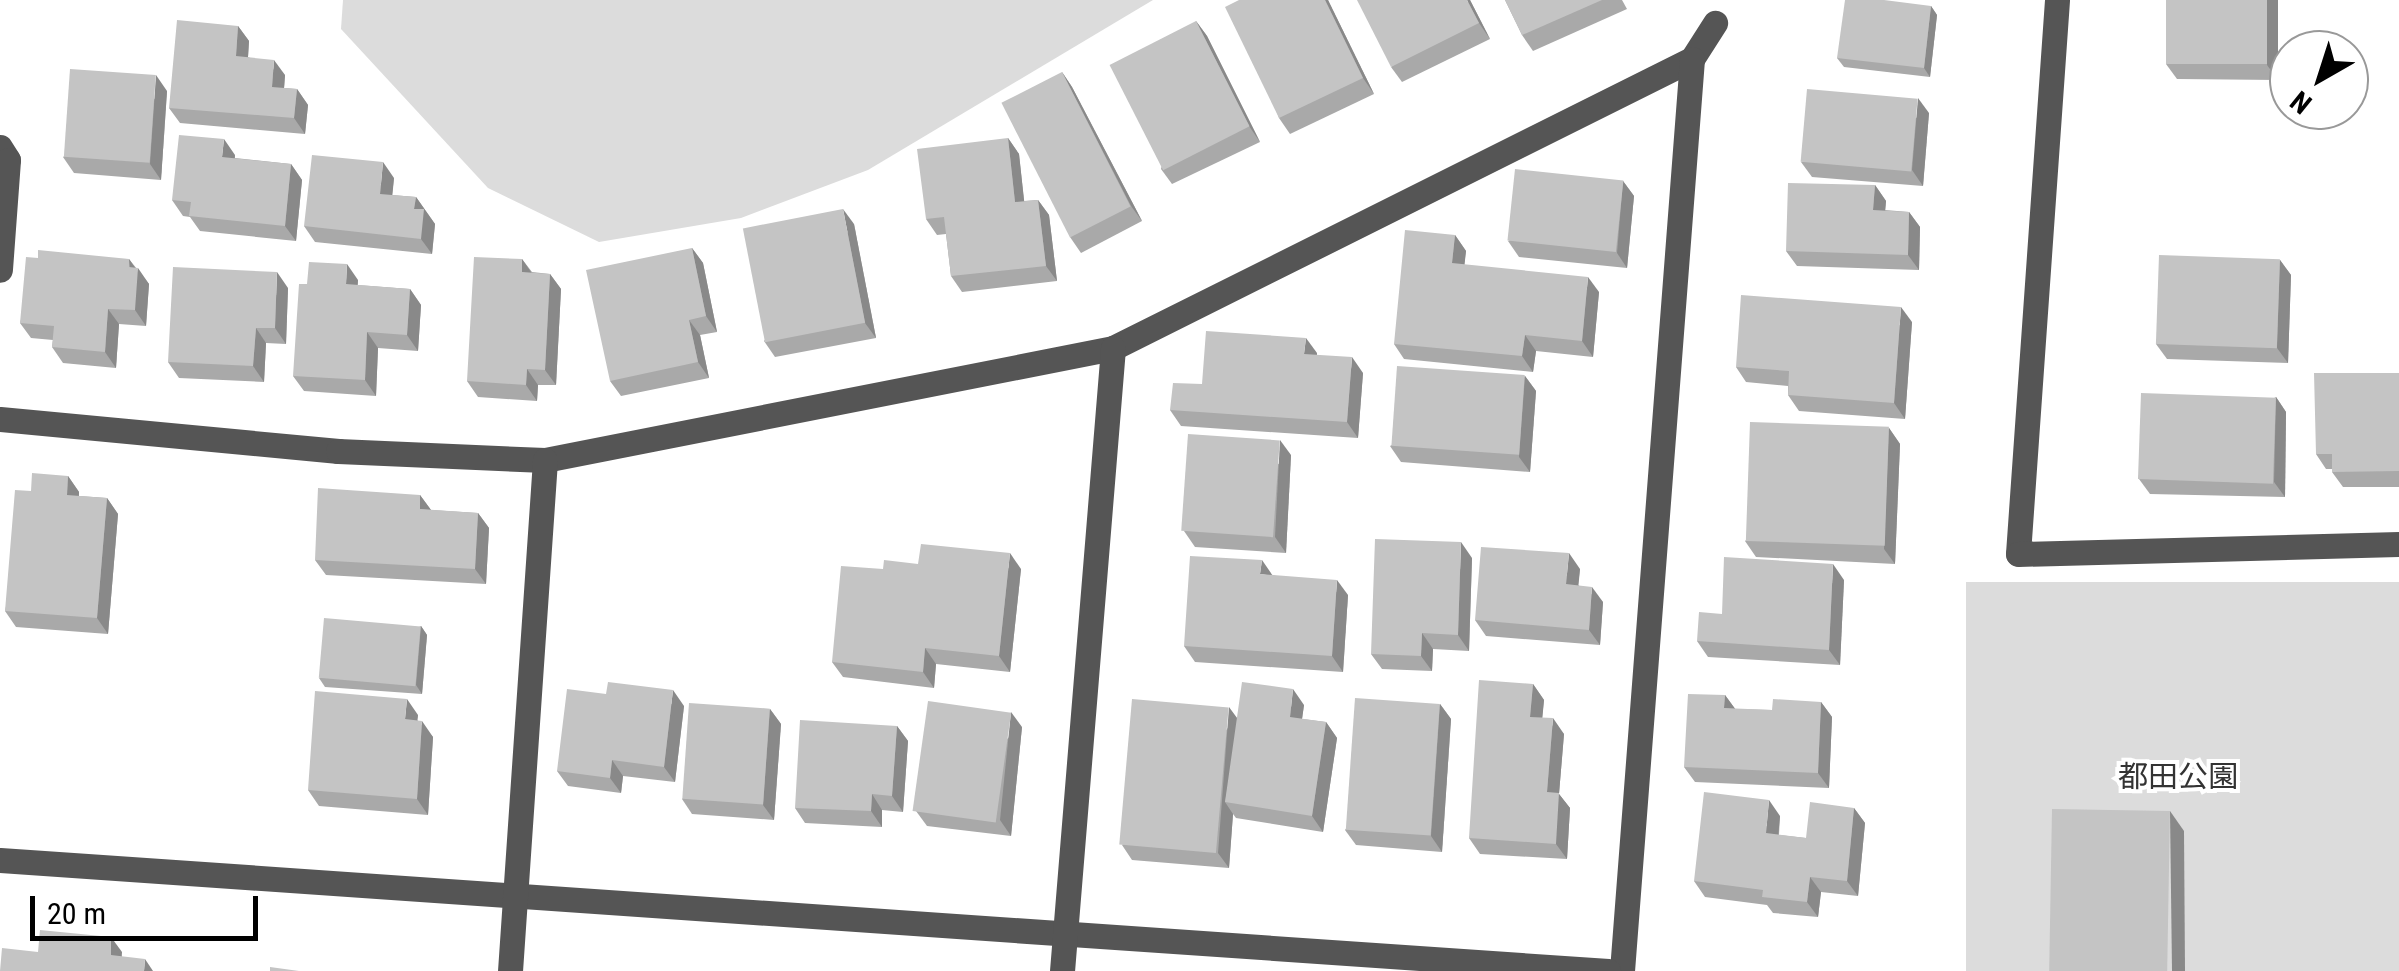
<!DOCTYPE html>
<meta charset="utf-8">
<style>
body{margin:0}
#map{position:relative;width:2399px;height:971px;overflow:hidden;background:#fff;font-family:"Roboto Condensed","Noto Sans JP",sans-serif}
div>[style]{position:absolute}
.green>*{inset:0;background:#dcdcdc;transform-origin:0 0}
.minor>*{height:25px;margin:-12.5px;padding:0 12.5px;transform-origin:12.5px;border-radius:12.5px;background:#555}
.wall>*{inset:0;background:#a9a9a9}
.shaded-wall>*{inset:0;background:#898989}
.building>*{inset:0;background:#c4c4c4;transform-origin:0 0}
span{translate:-50% -50%;white-space:nowrap;text-align:center;line-height:1.15;-webkit-text-stroke:8px #fff;paint-order:stroke}
.park-label{font-size:30px;color:#333}
.north{position:absolute;left:2269px;top:30px;width:100px;height:100px;box-sizing:border-box;background:#fff;border:2px solid #999;border-radius:50%;rotate:219deg;font-size:28px;font-weight:700;line-height:40px;text-align:center;color:#000}
.north::after{content:'';display:block;margin:auto;width:35px;height:45px;background:#000;clip-path:polygon(50% 0,100% 100%,50% 72%,0 100%)}
.scale{position:absolute;left:30px;top:896px;width:228px;height:45px;box-sizing:border-box;border:5px solid #000;border-top:0;padding-left:12px;font-size:30px;line-height:35px;white-space:nowrap;color:#000;-webkit-text-stroke:8px #fff;paint-order:stroke}
</style>
<div id="map">
<div class="green">
<div style="clip-path:polygon(343px 0,1153px 0,868px 170px,741px 218px,599px 242px,488px 188px,341px 29px)"></div>
<div style="left:2399px;top:582px;width:389px;height:433px;rotate:90deg"></div>
</div>
<div class="minor">
<div style="left:2057px;top:0;width:555px;rotate:94.03deg"></div>
<div style="left:2018px;top:554px;width:381px;rotate:-1.5deg"></div>
<div style="left:1692px;top:59px;width:43px;rotate:-57.4deg"></div>
<div style="left:0;top:147px;width:15px;rotate:58deg"></div>
<div style="left:8px;top:160px;width:110px;rotate:94.2deg"></div>
<div style="left:0;top:419px;width:340px;rotate:5.4deg"></div>
<div style="left:338px;top:451px;width:207px;rotate:2.5deg"></div>
<div style="left:545px;top:460px;width:579px;rotate:-11.15deg"></div>
<div style="left:1113px;top:348px;width:647px;rotate:-26.53deg"></div>
<div style="left:1692px;top:59px;width:915px;rotate:94.39deg"></div>
<div style="left:0;top:860px;width:1612px;rotate:3.95deg"></div>
<div style="left:510px;top:971px;width:512px;rotate:-86.08deg"></div>
<div style="left:1062px;top:971px;width:625px;rotate:-85.32deg"></div>
</div>
<div class="wall">
<div style="clip-path:polygon(1239px 0,1328px 0,1374px 94px,1290px 134px,1279px 118px)"></div>
<div style="clip-path:polygon(1470px 0,1490px 39px,1402px 82px,1391px 67px)"></div>
<div style="clip-path:polygon(1505px 0,1622px 0,1627px 9px,1533px 51px,1522px 35px)"></div>
<div style="clip-path:polygon(2278px 0,2278px 80px,2177px 79px,2166px 64px)"></div>
<div style="clip-path:polygon(1931px 6px,1937px 15px,1930px 77px,1844px 67px,1837px 58px)"></div>
<div style="clip-path:polygon(1196px 21px,1207px 36px,1260px 142px,1172px 184px,1161px 169px)"></div>
<div style="clip-path:polygon(238px 26px,249px 41px,248px 57px,285px 75px,284px 88px,297px 89px,308px 105px,305px 134px,180px 123px,169px 108px)"></div>
<div style="clip-path:polygon(1062px 72px,1072px 87px,1142px 221px,1081px 253px,1070px 237px)"></div>
<div style="clip-path:polygon(167px 91px,161px 180px,74px 173px,63px 157px)"></div>
<div style="clip-path:polygon(1929px 113px,1923px 186px,1812px 177px,1801px 162px)"></div>
<div style="clip-path:polygon(1008px 138px,1019px 154px,1024px 201px,1038px 200px,1049px 215px,1057px 281px,962px 292px,951px 276px,946px 234px,937px 235px,926px 219px)"></div>
<div style="clip-path:polygon(235px 155px,235px 158px,291px 164px,302px 180px,296px 241px,200px 231px,190px 217px,183px 216px,172px 200px)"></div>
<div style="clip-path:polygon(394px 178px,392px 195px,416px 197px,435px 224px,432px 254px,315px 242px,304px 226px)"></div>
<div style="clip-path:polygon(1623px 181px,1634px 196px,1627px 268px,1519px 257px,1508px 241px)"></div>
<div style="clip-path:polygon(1875px 185px,1886px 201px,1885px 210px,1909px 212px,1920px 227px,1919px 270px,1797px 266px,1786px 251px)"></div>
<div style="clip-path:polygon(854px 224px,876px 338px,775px 357px,764px 341px)"></div>
<div style="clip-path:polygon(1455px 235px,1466px 251px,1464px 265px,1599px 292px,1593px 357px,1536px 351px,1533px 372px,1404px 359px,1394px 344px)"></div>
<div style="clip-path:polygon(692px 248px,703px 263px,717px 332px,700px 335px,709px 378px,621px 396px,610px 381px)"></div>
<div style="clip-path:polygon(38px 258px,129px 259px,149px 284px,146px 326px,119px 324px,116px 368px,63px 363px,52px 347px,53px 340px,31px 338px,20px 323px)"></div>
<div style="clip-path:polygon(522px 259px,532px 272px,550px 274px,561px 289px,556px 385px,538px 385px,537px 401px,478px 397px,467px 381px)"></div>
<div style="clip-path:polygon(2280px 260px,2291px 275px,2288px 363px,2167px 359px,2156px 344px)"></div>
<div style="clip-path:polygon(358px 280px,357px 285px,410px 289px,421px 305px,418px 351px,378px 348px,376px 396px,304px 391px,293px 376px)"></div>
<div style="clip-path:polygon(288px 288px,286px 344px,266px 343px,264px 382px,179px 378px,168px 362px)"></div>
<div style="clip-path:polygon(1912px 322px,1905px 419px,1799px 411px,1788px 395px,1788px 386px,1746px 382px,1736px 367px)"></div>
<div style="clip-path:polygon(1317px 353px,1317px 355px,1363px 373px,1358px 438px,1181px 426px,1170px 410px,1202px 384px)"></div>
<div style="clip-path:polygon(2399px 373px,2399px 487px,2343px 487px,2332px 472px,2332px 469px,2326px 469px,2316px 454px)"></div>
<div style="clip-path:polygon(1525px 376px,1536px 391px,1530px 472px,1401px 462px,1390px 446px)"></div>
<div style="clip-path:polygon(2276px 397px,2286px 412px,2285px 497px,2150px 494px,2139px 479px)"></div>
<div style="clip-path:polygon(1889px 428px,1900px 444px,1895px 564px,1756px 557px,1745px 541px)"></div>
<div style="clip-path:polygon(1291px 455px,1286px 553px,1195px 547px,1184px 531px)"></div>
<div style="clip-path:polygon(68px 476px,79px 492px,79px 496px,107px 498px,118px 514px,108px 634px,16px 627px,5px 611px,31px 491px)"></div>
<div style="clip-path:polygon(420px 495px,431px 510px,478px 513px,489px 528px,486px 584px,326px 575px,315px 560px)"></div>
<div style="clip-path:polygon(1472px 558px,1469px 651px,1433px 649px,1432px 671px,1382px 669px,1371px 654px)"></div>
<div style="clip-path:polygon(918px 564px,1021px 569px,1010px 672px,936px 664px,934px 688px,843px 677px,832px 662px,883px 569px)"></div>
<div style="clip-path:polygon(1580px 569px,1578px 585px,1603px 602px,1600px 645px,1486px 636px,1475px 620px)"></div>
<div style="clip-path:polygon(1272px 575px,1348px 595px,1343px 672px,1195px 662px,1184px 646px)"></div>
<div style="clip-path:polygon(1844px 580px,1840px 665px,1708px 657px,1697px 641px,1722px 614px)"></div>
<div style="clip-path:polygon(421px 626px,427px 635px,422px 694px,325px 687px,319px 678px)"></div>
<div style="clip-path:polygon(1533px 684px,1544px 700px,1542px 718px,1564px 734px,1559px 794px,1570px 808px,1567px 859px,1480px 854px,1469px 838px)"></div>
<div style="clip-path:polygon(606px 694px,684px 706px,675px 782px,623px 776px,621px 793px,568px 786px,557px 771px)"></div>
<div style="clip-path:polygon(1725px 695px,1735px 709px,1772px 710px,1821px 702px,1832px 717px,1829px 788px,1695px 782px,1684px 767px)"></div>
<div style="clip-path:polygon(1440px 704px,1451px 719px,1442px 852px,1356px 845px,1345px 830px)"></div>
<div style="clip-path:polygon(1304px 705px,1302px 719px,1326px 722px,1337px 738px,1323px 832px,1236px 818px,1233px 814px,1229px 868px,1132px 860px,1122px 845px,1237px 718px)"></div>
<div style="clip-path:polygon(770px 709px,781px 724px,774px 820px,692px 814px,682px 799px)"></div>
<div style="clip-path:polygon(418px 715px,417px 720px,433px 737px,428px 815px,319px 806px,308px 790px)"></div>
<div style="clip-path:polygon(897px 726px,908px 741px,903px 812px,882px 810px,882px 827px,805px 823px,795px 808px)"></div>
<div style="clip-path:polygon(1022px 727px,1011px 836px,927px 826px,916px 811px)"></div>
<div style="clip-path:polygon(1854px 808px,1865px 823px,1858px 896px,1821px 892px,1818px 917px,1773px 913px,1767px 905px,1705px 897px,1694px 881px,1780px 816px,1779px 835px,1806px 838px)"></div>
</div>
<div class="shaded-wall">
<div style="clip-path:polygon(1325px 0,1328px 0,1374px 94px,1363px 78px)"></div>
<div style="clip-path:polygon(1467px 0,1470px 0,1490px 39px,1479px 23px)"></div>
<div style="clip-path:polygon(2267px 0,2278px 0,2278px 80px,2267px 65px)"></div>
<div style="clip-path:polygon(1931px 6px,1937px 15px,1930px 77px,1924px 68px)"></div>
<div style="clip-path:polygon(1196px 21px,1207px 36px,1260px 142px,1249px 126px)"></div>
<div style="clip-path:polygon(238px 26px,249px 41px,247px 72px,236px 56px)"></div>
<div style="clip-path:polygon(274px 60px,285px 75px,283px 103px,272px 87px)"></div>
<div style="clip-path:polygon(1062px 72px,1072px 87px,1142px 221px,1131px 206px)"></div>
<div style="clip-path:polygon(156px 75px,167px 91px,161px 180px,150px 164px)"></div>
<div style="clip-path:polygon(297px 89px,308px 105px,305px 134px,294px 118px)"></div>
<div style="clip-path:polygon(1918px 98px,1929px 113px,1923px 186px,1912px 170px)"></div>
<div style="clip-path:polygon(1008px 138px,1019px 154px,1026px 218px,1015px 202px)"></div>
<div style="clip-path:polygon(224px 139px,235px 155px,233px 172px,222px 157px)"></div>
<div style="clip-path:polygon(383px 162px,394px 178px,391px 209px,380px 194px)"></div>
<div style="clip-path:polygon(291px 164px,302px 180px,296px 241px,285px 226px)"></div>
<div style="clip-path:polygon(1623px 181px,1634px 196px,1627px 268px,1617px 253px)"></div>
<div style="clip-path:polygon(1875px 185px,1886px 201px,1884px 226px,1873px 210px)"></div>
<div style="clip-path:polygon(416px 197px,435px 224px,432px 254px,421px 239px,414px 209px)"></div>
<div style="clip-path:polygon(1038px 200px,1049px 215px,1057px 281px,1046px 266px)"></div>
<div style="clip-path:polygon(843px 209px,854px 224px,876px 338px,865px 323px)"></div>
<div style="clip-path:polygon(1909px 212px,1920px 227px,1919px 270px,1908px 255px)"></div>
<div style="clip-path:polygon(1455px 235px,1466px 251px,1463px 279px,1452px 263px)"></div>
<div style="clip-path:polygon(692px 248px,703px 263px,717px 332px,706px 316px)"></div>
<div style="clip-path:polygon(129px 259px,138px 272px,138px 268px,149px 284px,146px 326px,135px 310px)"></div>
<div style="clip-path:polygon(522px 259px,533px 275px,522px 272px)"></div>
<div style="clip-path:polygon(2280px 260px,2291px 275px,2288px 363px,2277px 348px)"></div>
<div style="clip-path:polygon(347px 264px,358px 280px,357px 300px,346px 284px)"></div>
<div style="clip-path:polygon(277px 272px,288px 288px,286px 344px,275px 328px)"></div>
<div style="clip-path:polygon(550px 274px,561px 289px,556px 385px,545px 370px)"></div>
<div style="clip-path:polygon(1588px 277px,1599px 292px,1593px 357px,1582px 341px)"></div>
<div style="clip-path:polygon(410px 289px,421px 305px,418px 351px,407px 335px)"></div>
<div style="clip-path:polygon(1901px 307px,1912px 322px,1905px 419px,1894px 403px)"></div>
<div style="clip-path:polygon(108px 309px,119px 324px,116px 368px,105px 352px)"></div>
<div style="clip-path:polygon(689px 320px,700px 335px,709px 378px,698px 362px)"></div>
<div style="clip-path:polygon(256px 328px,266px 343px,264px 382px,253px 366px)"></div>
<div style="clip-path:polygon(367px 332px,378px 348px,376px 396px,365px 380px)"></div>
<div style="clip-path:polygon(1525px 335px,1536px 351px,1533px 372px,1522px 356px)"></div>
<div style="clip-path:polygon(1306px 338px,1317px 353px,1315px 370px,1304px 354px)"></div>
<div style="clip-path:polygon(1352px 357px,1363px 373px,1358px 438px,1347px 422px)"></div>
<div style="clip-path:polygon(527px 369px,538px 385px,537px 401px,526px 385px)"></div>
<div style="clip-path:polygon(1525px 376px,1536px 391px,1530px 472px,1519px 457px)"></div>
<div style="clip-path:polygon(2276px 397px,2286px 412px,2285px 497px,2274px 482px)"></div>
<div style="clip-path:polygon(1889px 428px,1900px 444px,1895px 564px,1884px 549px)"></div>
<div style="clip-path:polygon(1280px 440px,1291px 455px,1286px 553px,1275px 537px)"></div>
<div style="clip-path:polygon(68px 476px,79px 492px,78px 511px,67px 495px)"></div>
<div style="clip-path:polygon(420px 495px,431px 510px,420px 509px)"></div>
<div style="clip-path:polygon(107px 498px,118px 514px,108px 634px,97px 618px)"></div>
<div style="clip-path:polygon(478px 513px,489px 528px,486px 584px,475px 569px)"></div>
<div style="clip-path:polygon(1461px 542px,1472px 558px,1469px 651px,1458px 635px)"></div>
<div style="clip-path:polygon(1010px 553px,1021px 569px,1010px 672px,999px 656px)"></div>
<div style="clip-path:polygon(1569px 553px,1580px 569px,1577px 600px,1566px 584px)"></div>
<div style="clip-path:polygon(1262px 560px,1273px 576px,1260px 574px)"></div>
<div style="clip-path:polygon(1833px 564px,1844px 580px,1840px 665px,1829px 650px)"></div>
<div style="clip-path:polygon(1337px 580px,1348px 595px,1343px 672px,1332px 656px)"></div>
<div style="clip-path:polygon(1592px 587px,1603px 602px,1600px 645px,1589px 630px)"></div>
<div style="clip-path:polygon(421px 626px,427px 635px,422px 694px,416px 685px)"></div>
<div style="clip-path:polygon(1422px 633px,1433px 649px,1432px 671px,1421px 656px)"></div>
<div style="clip-path:polygon(925px 648px,936px 664px,934px 688px,923px 672px)"></div>
<div style="clip-path:polygon(1533px 684px,1544px 700px,1541px 732px,1530px 717px)"></div>
<div style="clip-path:polygon(1293px 689px,1304px 705px,1300px 733px,1290px 717px)"></div>
<div style="clip-path:polygon(673px 690px,684px 706px,675px 782px,664px 767px)"></div>
<div style="clip-path:polygon(1725px 695px,1736px 710px,1724px 708px)"></div>
<div style="clip-path:polygon(407px 699px,418px 715px,416px 734px,405px 719px)"></div>
<div style="clip-path:polygon(1821px 702px,1832px 717px,1829px 788px,1818px 773px)"></div>
<div style="clip-path:polygon(1440px 704px,1451px 719px,1442px 852px,1431px 836px)"></div>
<div style="clip-path:polygon(1229px 707px,1240px 722px,1225px 802px,1233px 814px,1229px 868px,1218px 853px)"></div>
<div style="clip-path:polygon(770px 709px,781px 724px,774px 820px,763px 805px)"></div>
<div style="clip-path:polygon(1011px 712px,1022px 727px,1011px 836px,1000px 820px)"></div>
<div style="clip-path:polygon(1553px 718px,1564px 734px,1559px 794px,1570px 808px,1567px 859px,1556px 844px,1547px 792px)"></div>
<div style="clip-path:polygon(422px 721px,433px 737px,428px 815px,417px 799px)"></div>
<div style="clip-path:polygon(1326px 722px,1337px 738px,1323px 832px,1312px 816px)"></div>
<div style="clip-path:polygon(897px 726px,908px 741px,903px 812px,892px 796px)"></div>
<div style="clip-path:polygon(612px 760px,623px 776px,621px 793px,610px 778px)"></div>
<div style="clip-path:polygon(872px 794px,882px 810px,882px 827px,871px 811px)"></div>
<div style="clip-path:polygon(1769px 800px,1780px 816px,1777px 849px,1766px 833px)"></div>
<div style="clip-path:polygon(1854px 808px,1865px 823px,1858px 896px,1847px 881px)"></div>
<div style="clip-path:polygon(2170px 811px,2184px 831px,2185px 971px,2172px 971px)"></div>
<div style="clip-path:polygon(1810px 877px,1821px 892px,1818px 917px,1807px 902px)"></div>
<div style="clip-path:polygon(111px 937px,122px 952px,121px 971px,111px 955px)"></div>
<div style="clip-path:polygon(145px 959px,153px 971px,144px 971px)"></div>
</div>
<div class="building">
<div style="clip-path:polygon(1239px 0,1325px 0,1363px 78px,1279px 118px,1225px 7px)"></div>
<div style="clip-path:polygon(1357px 0,1467px 0,1479px 23px,1391px 67px)"></div>
<div style="clip-path:polygon(1505px 0,1602px 0,1522px 35px)"></div>
<div style="clip-path:polygon(1845px 0,1884px 0,1931px 6px,1924px 68px,1837px 58px)"></div>
<div style="left:2166px;top:0;width:101px;height:64px"></div>
<div style="clip-path:polygon(177px 20px,238px 26px,236px 56px,274px 60px,272px 87px,297px 89px,294px 118px,169px 108px)"></div>
<div style="left:1196px;top:21px;width:118px;height:97px;rotate:63deg"></div>
<div style="left:70px;top:69px;width:86px;height:88px;rotate:4deg"></div>
<div style="left:1062px;top:72px;width:151px;height:68px;rotate:63deg"></div>
<div style="left:1807px;top:89px;width:111px;height:73px;rotate:5deg"></div>
<div style="clip-path:polygon(179px 135px,224px 139px,222px 157px,291px 164px,285px 226px,189px 216px,191px 202px,172px 200px)"></div>
<div style="clip-path:polygon(1008px 138px,1015px 202px,1038px 200px,1046px 266px,951px 276px,944px 217px,926px 219px,917px 149px)"></div>
<div style="clip-path:polygon(312px 155px,383px 162px,380px 194px,416px 197px,414px 209px,424px 209px,421px 239px,304px 226px)"></div>
<div style="left:1515px;top:169px;width:109px;height:72px;rotate:6deg"></div>
<div style="clip-path:polygon(1788px 183px,1875px 185px,1873px 210px,1909px 212px,1908px 255px,1786px 251px)"></div>
<div style="left:843px;top:209px;width:116px;height:102px;rotate:79deg"></div>
<div style="clip-path:polygon(1405px 230px,1455px 235px,1452px 263px,1588px 277px,1582px 341px,1525px 335px,1522px 356px,1394px 344px)"></div>
<div style="clip-path:polygon(692px 248px,706px 316px,689px 320px,698px 362px,610px 381px,586px 270px)"></div>
<div style="clip-path:polygon(38px 250px,129px 259px,129px 267px,138px 268px,135px 310px,108px 309px,105px 352px,52px 347px,54px 326px,20px 323px,26px 257px,38px 258px)"></div>
<div style="left:2159px;top:255px;width:121px;height:89px;rotate:2deg"></div>
<div style="clip-path:polygon(474px 257px,522px 259px,522px 272px,550px 274px,545px 370px,527px 369px,526px 385px,467px 381px)"></div>
<div style="clip-path:polygon(309px 262px,347px 264px,346px 284px,410px 289px,407px 335px,367px 332px,365px 380px,293px 376px,299px 284px,307px 284px)"></div>
<div style="clip-path:polygon(173px 267px,277px 272px,275px 328px,256px 328px,253px 366px,168px 362px)"></div>
<div style="clip-path:polygon(1741px 295px,1901px 307px,1894px 403px,1788px 395px,1789px 371px,1736px 367px)"></div>
<div style="clip-path:polygon(1206px 331px,1306px 338px,1304px 354px,1352px 357px,1347px 422px,1170px 410px,1173px 383px,1202px 384px)"></div>
<div style="left:1397px;top:366px;width:128px;height:80px;rotate:4deg"></div>
<div style="clip-path:polygon(2314px 373px,2399px 373px,2399px 471px,2332px 472px,2332px 454px,2316px 454px)"></div>
<div style="left:2141px;top:393px;width:135px;height:86px;rotate:2deg"></div>
<div style="left:1750px;top:422px;width:139px;height:119px;rotate:2deg"></div>
<div style="left:1188px;top:434px;width:92px;height:97px;rotate:4deg"></div>
<div style="clip-path:polygon(32px 473px,68px 476px,67px 495px,107px 498px,97px 618px,5px 611px,15px 490px,31px 491px)"></div>
<div style="clip-path:polygon(318px 488px,420px 495px,420px 509px,478px 513px,475px 569px,315px 560px)"></div>
<div style="clip-path:polygon(1375px 539px,1461px 542px,1458px 635px,1422px 633px,1421px 656px,1371px 654px)"></div>
<div style="clip-path:polygon(921px 544px,1010px 553px,999px 656px,925px 648px,923px 672px,832px 662px,841px 566px,883px 569px,884px 560px,918px 564px)"></div>
<div style="clip-path:polygon(1481px 547px,1569px 553px,1566px 584px,1592px 587px,1589px 630px,1475px 620px)"></div>
<div style="clip-path:polygon(1190px 556px,1262px 560px,1260px 574px,1337px 580px,1332px 656px,1184px 646px)"></div>
<div style="clip-path:polygon(1724px 557px,1833px 564px,1829px 650px,1697px 641px,1699px 612px,1722px 614px)"></div>
<div style="left:324px;top:618px;width:97px;height:60px;rotate:5deg"></div>
<div style="clip-path:polygon(1479px 680px,1533px 684px,1530px 717px,1553px 718px,1547px 792px,1559px 793px,1556px 844px,1469px 838px)"></div>
<div style="clip-path:polygon(608px 682px,673px 690px,664px 767px,612px 760px,610px 778px,557px 771px,567px 689px,606px 694px)"></div>
<div style="clip-path:polygon(1242px 682px,1293px 689px,1290px 717px,1326px 722px,1312px 816px,1225px 802px)"></div>
<div style="clip-path:polygon(315px 691px,407px 699px,405px 719px,422px 721px,417px 799px,308px 790px)"></div>
<div style="clip-path:polygon(1688px 694px,1725px 695px,1724px 708px,1772px 710px,1773px 699px,1821px 702px,1818px 773px,1684px 767px)"></div>
<div style="left:1355px;top:698px;width:85px;height:132px;rotate:4deg"></div>
<div style="left:1132px;top:699px;width:97px;height:146px;rotate:5deg"></div>
<div style="left:928px;top:701px;width:84px;height:111px;rotate:8deg"></div>
<div style="left:689px;top:703px;width:81px;height:96px;rotate:4deg"></div>
<div style="clip-path:polygon(800px 720px,897px 726px,892px 796px,872px 794px,871px 811px,795px 808px)"></div>
<div style="clip-path:polygon(1704px 792px,1769px 800px,1766px 833px,1806px 838px,1810px 802px,1854px 808px,1847px 881px,1810px 877px,1807px 902px,1762px 897px,1763px 890px,1694px 881px)"></div>
<div style="left:2052px;top:809px;width:118px;height:162px;rotate:1deg"></div>
<div style="clip-path:polygon(40px 930px,111px 937px,111px 955px,145px 959px,144px 971px,0 971px,2px 948px,38px 952px)"></div>
<div style="clip-path:polygon(270px 967px,299px 971px,270px 971px)"></div>
</div>
<div class="park-label">
<span style="left:2178px;top:777px">都田公園</span>
</div>
<div class="north">N</div>
<div class="scale">20 m</div>
</div>
